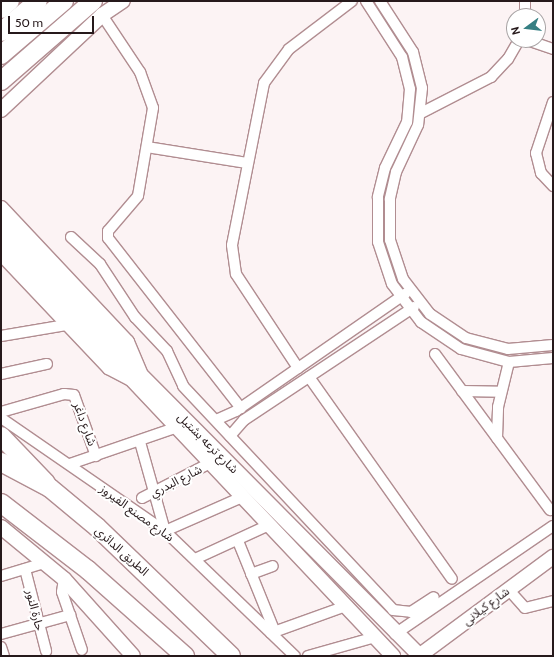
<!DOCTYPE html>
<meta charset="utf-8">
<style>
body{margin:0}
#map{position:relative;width:554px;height:657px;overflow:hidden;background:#fcf3f4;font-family:Cabin,"Noto Sans Arabic",sans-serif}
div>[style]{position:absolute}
.roads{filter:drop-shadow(1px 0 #b18d91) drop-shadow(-1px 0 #b18d91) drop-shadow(0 1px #b18d91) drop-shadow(0 -1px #b18d91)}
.street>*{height:10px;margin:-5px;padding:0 5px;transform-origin:5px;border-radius:5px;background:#fff}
.secondary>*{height:14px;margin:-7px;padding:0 7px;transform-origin:7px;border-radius:7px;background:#fff}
.highway>*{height:18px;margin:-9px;padding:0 9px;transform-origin:9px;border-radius:9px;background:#fff}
span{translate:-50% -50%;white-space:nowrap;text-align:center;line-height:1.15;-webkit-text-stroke:4px #fff;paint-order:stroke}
.street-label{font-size:12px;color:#26191b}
.frame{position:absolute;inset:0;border:2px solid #26191b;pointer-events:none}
.north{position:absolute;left:506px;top:8px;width:40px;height:40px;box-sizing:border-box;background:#fff;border:1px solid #a8a3a4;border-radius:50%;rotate:255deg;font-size:11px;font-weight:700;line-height:16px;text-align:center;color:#26191b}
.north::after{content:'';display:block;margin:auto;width:14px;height:18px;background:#367f83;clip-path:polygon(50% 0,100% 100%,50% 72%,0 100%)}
.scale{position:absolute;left:8px;top:16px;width:86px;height:18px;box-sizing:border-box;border:2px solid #26191b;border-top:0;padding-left:5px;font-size:12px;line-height:14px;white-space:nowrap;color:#26191b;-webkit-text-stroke:3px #fff;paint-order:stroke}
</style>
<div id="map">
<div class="roads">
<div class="street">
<div style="left:366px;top:1px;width:67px;rotate:57.3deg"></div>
<div style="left:402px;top:57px;width:33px;rotate:76deg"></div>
<div style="left:410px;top:89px;width:33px;rotate:95deg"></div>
<div style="left:407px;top:122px;width:51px;rotate:115.6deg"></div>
<div style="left:385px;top:168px;width:30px;rotate:104deg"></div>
<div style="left:378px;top:197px;width:45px;rotate:90deg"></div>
<div style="left:378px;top:242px;width:44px;rotate:71.6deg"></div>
<div style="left:392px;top:284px;width:48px;rotate:52.7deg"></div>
<div style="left:421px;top:322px;width:48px;rotate:34deg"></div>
<div style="left:461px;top:349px;width:50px;rotate:15.2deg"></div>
<div style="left:509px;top:362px;width:44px;rotate:-5.2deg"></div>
<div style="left:380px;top:1px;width:61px;rotate:57.1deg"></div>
<div style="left:413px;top:52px;width:37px;rotate:76deg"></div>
<div style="left:422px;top:88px;width:37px;rotate:96deg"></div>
<div style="left:418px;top:125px;width:52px;rotate:115.1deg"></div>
<div style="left:396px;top:172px;width:28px;rotate:103deg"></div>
<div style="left:390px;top:199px;width:41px;rotate:90deg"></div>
<div style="left:390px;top:240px;width:41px;rotate:71.6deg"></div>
<div style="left:403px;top:279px;width:44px;rotate:52.4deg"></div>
<div style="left:430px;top:314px;width:43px;rotate:33.7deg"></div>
<div style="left:466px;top:338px;width:43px;rotate:14.7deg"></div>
<div style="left:508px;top:349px;width:45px;rotate:-5.1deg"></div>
<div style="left:102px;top:15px;width:69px;rotate:56.3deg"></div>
<div style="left:140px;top:72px;width:38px;rotate:70deg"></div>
<div style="left:153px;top:108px;width:89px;rotate:99.7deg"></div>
<div style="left:138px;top:196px;width:46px;rotate:130.6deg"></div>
<div style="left:108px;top:231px;width:7px;rotate:90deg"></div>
<div style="left:108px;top:238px;width:216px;rotate:52deg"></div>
<div style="left:525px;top:16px;width:15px;rotate:-90deg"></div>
<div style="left:527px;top:40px;width:28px;rotate:19deg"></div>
<div style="left:553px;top:102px;width:54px;rotate:108.4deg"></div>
<div style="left:536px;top:153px;width:21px;rotate:76deg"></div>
<div style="left:541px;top:173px;width:18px;rotate:47deg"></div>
<div style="left:421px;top:113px;width:79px;rotate:-27.2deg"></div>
<div style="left:491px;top:77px;width:25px;rotate:-47deg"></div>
<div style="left:508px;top:59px;width:22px;rotate:-60deg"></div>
<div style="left:147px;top:147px;width:101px;rotate:9.1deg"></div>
<div style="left:71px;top:237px;width:40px;rotate:43deg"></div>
<div style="left:100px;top:264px;width:64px;rotate:56.6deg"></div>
<div style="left:135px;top:317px;width:47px;rotate:46.7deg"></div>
<div style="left:167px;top:351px;width:38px;rotate:65deg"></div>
<div style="left:183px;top:386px;width:307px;rotate:46.8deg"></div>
<div style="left:393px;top:610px;width:18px;rotate:6deg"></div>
<div style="left:411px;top:612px;width:27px;rotate:-33deg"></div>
<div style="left:1px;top:256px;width:156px;rotate:46.6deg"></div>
<div style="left:108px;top:369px;width:26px;rotate:28deg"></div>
<div style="left:1px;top:336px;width:66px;rotate:-9.6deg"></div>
<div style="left:435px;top:354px;width:194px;rotate:53.6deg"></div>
<div style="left:298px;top:368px;width:113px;rotate:-123.4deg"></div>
<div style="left:236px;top:274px;width:29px;rotate:-98deg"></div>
<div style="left:232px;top:245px;width:165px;rotate:-78.8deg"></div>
<div style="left:264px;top:83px;width:42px;rotate:-53.7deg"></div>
<div style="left:289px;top:49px;width:79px;rotate:-37.3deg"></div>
<div style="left:1px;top:374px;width:47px;rotate:-12.3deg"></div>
<div style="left:309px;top:377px;width:247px;rotate:54.7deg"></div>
<div style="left:462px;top:391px;width:39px;rotate:1deg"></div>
<div style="left:1px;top:412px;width:66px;rotate:-15.9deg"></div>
<div style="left:64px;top:394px;width:10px;rotate:6deg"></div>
<div style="left:74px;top:395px;width:65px;rotate:70.2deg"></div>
<div style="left:1px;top:418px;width:199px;rotate:34.6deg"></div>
<div style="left:165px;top:531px;width:180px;rotate:43.9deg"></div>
<div style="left:216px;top:420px;width:22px;rotate:-24deg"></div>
<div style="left:236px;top:411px;width:206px;rotate:-34.7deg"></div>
<div style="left:230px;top:436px;width:21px;rotate:-49deg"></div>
<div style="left:244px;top:420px;width:204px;rotate:-33.6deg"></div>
<div style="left:497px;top:438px;width:31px;rotate:-88deg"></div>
<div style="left:498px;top:407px;width:46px;rotate:-76.3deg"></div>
<div style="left:140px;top:442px;width:92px;rotate:74.3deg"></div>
<div style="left:165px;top:531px;width:84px;rotate:-23.8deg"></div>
<div style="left:70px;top:464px;width:120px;rotate:-19deg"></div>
<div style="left:142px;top:498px;width:76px;rotate:-27.2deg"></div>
<div style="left:238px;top:541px;width:98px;rotate:67.9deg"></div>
<div style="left:195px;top:559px;width:81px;rotate:-24.7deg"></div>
<div style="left:25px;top:569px;width:85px;rotate:75.6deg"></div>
<div style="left:251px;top:574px;width:23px;rotate:-20deg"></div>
<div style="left:1px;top:576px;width:45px;rotate:-16.8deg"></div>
<div style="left:64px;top:579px;width:13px;rotate:99deg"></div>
<div style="left:62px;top:592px;width:61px;rotate:71deg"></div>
<div style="left:508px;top:589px;width:25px;rotate:48deg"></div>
<div style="left:525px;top:608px;width:29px;rotate:-14deg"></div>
<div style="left:271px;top:633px;width:80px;rotate:-19.8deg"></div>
<div style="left:1px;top:634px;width:72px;rotate:-15.4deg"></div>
<div style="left:395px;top:634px;width:191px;rotate:-34.4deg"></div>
<div style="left:1px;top:647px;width:9px;rotate:72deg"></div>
<div style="left:308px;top:656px;width:70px;rotate:-15.8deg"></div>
</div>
<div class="secondary">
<div style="left:1px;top:110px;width:139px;rotate:-43.2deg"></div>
<div style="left:102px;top:15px;width:25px;rotate:-34deg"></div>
<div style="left:1px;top:208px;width:184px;rotate:46.8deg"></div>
<div style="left:127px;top:342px;width:33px;rotate:67deg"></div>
<div style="left:1px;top:225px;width:205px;rotate:47deg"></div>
<div style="left:141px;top:375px;width:396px;rotate:45.2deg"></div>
<div style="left:1px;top:241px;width:571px;rotate:46.63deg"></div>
<div style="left:1px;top:527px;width:82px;rotate:39.5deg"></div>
<div style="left:64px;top:579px;width:103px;rotate:48.1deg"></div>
<div style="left:419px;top:656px;width:167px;rotate:-36.5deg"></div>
</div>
<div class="highway">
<div style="left:1px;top:9px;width:12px;rotate:-42deg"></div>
<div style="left:1px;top:32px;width:48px;rotate:-40deg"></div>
<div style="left:1px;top:55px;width:83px;rotate:-40.6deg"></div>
<div style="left:1px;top:81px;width:122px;rotate:-41deg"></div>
<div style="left:1px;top:436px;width:65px;rotate:46.2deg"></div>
<div style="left:1px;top:462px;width:55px;rotate:28deg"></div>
<div style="left:50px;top:488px;width:61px;rotate:39.7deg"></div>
<div style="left:97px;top:527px;width:186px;rotate:43.9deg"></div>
<div style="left:1px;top:503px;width:110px;rotate:37.6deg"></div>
<div style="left:88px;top:570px;width:130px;rotate:41.6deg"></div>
</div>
</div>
<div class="street-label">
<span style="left:85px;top:424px;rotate:70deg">شارع داغر</span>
<span style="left:208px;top:443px;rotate:45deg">شارع ترعه بشتيل</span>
<span style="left:176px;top:481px;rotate:-27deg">شارع البدري</span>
<span style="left:137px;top:513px;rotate:36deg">شارع مصنع الفيروز</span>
<span style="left:122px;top:551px;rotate:42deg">الطريق الدائري</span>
<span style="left:486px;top:606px;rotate:-37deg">شارع كيلانى</span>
<span style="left:35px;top:610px;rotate:76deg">حارة النور</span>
</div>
<div class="frame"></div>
<div class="north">N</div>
<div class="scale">50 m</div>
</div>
